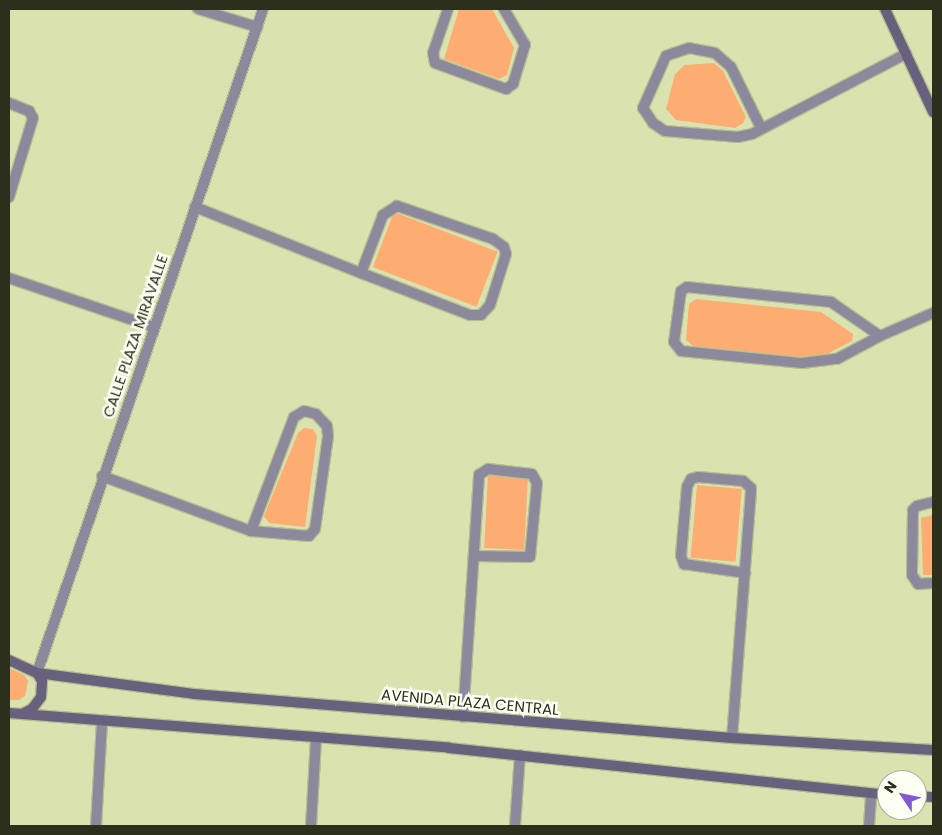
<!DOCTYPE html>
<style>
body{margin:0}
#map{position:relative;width:942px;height:835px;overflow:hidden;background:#dae2b0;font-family:Poppins,sans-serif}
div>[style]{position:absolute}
.green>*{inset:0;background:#fdac72;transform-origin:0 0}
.roads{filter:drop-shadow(1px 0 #b7be92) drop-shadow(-1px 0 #b7be92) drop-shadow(0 1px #b7be92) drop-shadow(0 -1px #b7be92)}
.street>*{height:10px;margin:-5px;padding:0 5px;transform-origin:5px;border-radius:5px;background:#8d899d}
.secondary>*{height:10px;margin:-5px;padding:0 5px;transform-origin:5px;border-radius:5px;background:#67617d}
span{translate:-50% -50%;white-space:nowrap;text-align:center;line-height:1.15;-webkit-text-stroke:5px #fdfff5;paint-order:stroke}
.street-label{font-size:15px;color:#2c2f1b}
.frame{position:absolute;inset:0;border:10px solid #2c2f1b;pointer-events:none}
.north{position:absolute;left:877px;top:770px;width:50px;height:50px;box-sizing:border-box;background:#fdfff5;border:1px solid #a9ac9e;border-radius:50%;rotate:304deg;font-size:14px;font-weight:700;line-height:20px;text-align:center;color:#2c2f1b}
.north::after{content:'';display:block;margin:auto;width:18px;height:22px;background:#835ad4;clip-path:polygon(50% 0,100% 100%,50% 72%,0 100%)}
</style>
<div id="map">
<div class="green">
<div style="clip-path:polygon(459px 9px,492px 9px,514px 48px,507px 75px,499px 79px,444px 59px)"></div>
<div style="clip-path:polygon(714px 63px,723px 71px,746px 117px,743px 123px,735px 128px,676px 120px,666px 109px,675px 74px,685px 65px)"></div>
<div style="left:394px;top:212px;width:111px;height:59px;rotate:21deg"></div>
<div style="clip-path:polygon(696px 299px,821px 312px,853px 334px,852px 341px,825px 355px,800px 357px,693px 346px,686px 340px,689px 304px)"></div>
<div style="clip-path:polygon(304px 428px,313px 429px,317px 436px,305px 527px,269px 523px,264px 516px,298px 433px)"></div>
<div style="left:488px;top:475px;width:40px;height:73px;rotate:3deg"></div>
<div style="left:697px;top:485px;width:45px;height:73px;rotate:5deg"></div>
<div style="clip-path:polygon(933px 515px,933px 575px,923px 575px,921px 518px)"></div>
<div style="clip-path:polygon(9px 668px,24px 675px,28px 681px,25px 696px,19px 700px,9px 700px)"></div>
</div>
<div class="roads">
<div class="street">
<div style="left:198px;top:9px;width:62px;rotate:17deg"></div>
<div style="left:448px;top:9px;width:46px;rotate:108.8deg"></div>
<div style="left:433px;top:53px;width:10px;rotate:79deg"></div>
<div style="left:435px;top:63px;width:76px;rotate:20.1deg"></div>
<div style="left:506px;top:89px;width:9px;rotate:-36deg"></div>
<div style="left:513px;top:84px;width:41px;rotate:-72.9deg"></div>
<div style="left:525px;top:45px;width:42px;rotate:-120.3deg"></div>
<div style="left:9px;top:103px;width:22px;rotate:22deg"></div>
<div style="left:29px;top:111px;width:8px;rotate:60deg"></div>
<div style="left:33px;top:118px;width:83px;rotate:106.9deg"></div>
<div style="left:761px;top:128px;width:68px;rotate:-116.2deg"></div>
<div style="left:731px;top:67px;width:21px;rotate:-139deg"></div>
<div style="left:715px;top:53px;width:26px;rotate:-169deg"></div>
<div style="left:689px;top:48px;width:24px;rotate:161deg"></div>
<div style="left:666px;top:56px;width:57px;rotate:113.9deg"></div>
<div style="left:643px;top:108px;width:18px;rotate:56deg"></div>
<div style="left:653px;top:123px;width:14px;rotate:34deg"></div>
<div style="left:665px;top:131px;width:73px;rotate:4.7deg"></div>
<div style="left:738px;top:137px;width:14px;rotate:-12deg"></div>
<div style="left:752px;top:134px;width:174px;rotate:-27.5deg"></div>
<div style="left:195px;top:207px;width:179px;rotate:21.7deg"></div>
<div style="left:361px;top:273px;width:117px;rotate:21.1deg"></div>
<div style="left:470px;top:315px;width:11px"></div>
<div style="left:481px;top:315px;width:13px;rotate:-48deg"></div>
<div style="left:490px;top:305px;width:53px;rotate:-72.6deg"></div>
<div style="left:506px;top:254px;width:7px;rotate:-106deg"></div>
<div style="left:504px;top:247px;width:14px;rotate:-144deg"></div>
<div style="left:493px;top:239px;width:102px;rotate:-161deg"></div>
<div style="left:397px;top:206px;width:17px;rotate:147deg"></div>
<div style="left:383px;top:215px;width:62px;rotate:110.8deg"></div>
<div style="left:9px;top:278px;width:153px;rotate:18.7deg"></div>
<div style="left:880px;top:336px;width:60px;rotate:-145.2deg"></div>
<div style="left:831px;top:302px;width:145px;rotate:-174.1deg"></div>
<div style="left:687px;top:287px;width:7px;rotate:146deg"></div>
<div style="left:681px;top:291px;width:51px;rotate:97.8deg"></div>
<div style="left:674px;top:342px;width:11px;rotate:52deg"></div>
<div style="left:681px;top:351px;width:122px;rotate:5.7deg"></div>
<div style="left:802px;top:363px;width:35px;rotate:-7deg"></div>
<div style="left:837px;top:359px;width:49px;rotate:-28.1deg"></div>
<div style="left:880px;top:336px;width:58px;rotate:-23.5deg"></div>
<div style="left:102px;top:476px;width:159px;rotate:20.3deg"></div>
<div style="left:251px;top:531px;width:58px;rotate:4.9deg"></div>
<div style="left:309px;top:536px;width:9px;rotate:-49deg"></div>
<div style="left:315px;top:529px;width:94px;rotate:-82deg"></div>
<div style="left:328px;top:436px;width:10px;rotate:-96deg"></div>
<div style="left:327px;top:426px;width:16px;rotate:-133deg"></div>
<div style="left:316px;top:414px;width:12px;rotate:-166deg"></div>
<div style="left:304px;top:411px;width:12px;rotate:149deg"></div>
<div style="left:294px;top:417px;width:122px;rotate:110.7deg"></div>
<div style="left:933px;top:502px;width:16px;rotate:166deg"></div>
<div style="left:917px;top:506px;width:6px;rotate:135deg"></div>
<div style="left:913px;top:510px;width:65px;rotate:90.9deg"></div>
<div style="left:912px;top:575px;width:11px;rotate:56deg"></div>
<div style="left:918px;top:584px;width:15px;rotate:-4deg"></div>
<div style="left:37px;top:673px;width:701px;rotate:-71.2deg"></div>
<div style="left:463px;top:717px;width:243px;rotate:-86.2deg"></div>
<div style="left:479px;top:475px;width:11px;rotate:-34deg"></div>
<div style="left:488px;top:469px;width:44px;rotate:6.5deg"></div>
<div style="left:532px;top:474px;width:10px;rotate:61deg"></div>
<div style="left:537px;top:483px;width:74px;rotate:95.4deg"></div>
<div style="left:530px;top:557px;width:56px;rotate:-179deg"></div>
<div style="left:732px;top:738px;width:248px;rotate:-85.6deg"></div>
<div style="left:751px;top:491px;width:3px;rotate:-90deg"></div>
<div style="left:751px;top:488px;width:11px;rotate:-139deg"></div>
<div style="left:743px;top:481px;width:45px;rotate:-174.9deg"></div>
<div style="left:698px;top:477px;width:7px;rotate:164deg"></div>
<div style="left:691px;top:479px;width:9px;rotate:117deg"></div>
<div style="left:687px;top:487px;width:69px;rotate:95deg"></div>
<div style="left:681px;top:556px;width:9px;rotate:69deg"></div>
<div style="left:684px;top:564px;width:62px;rotate:8.4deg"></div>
<div style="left:96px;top:826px;width:103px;rotate:-86.7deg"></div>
<div style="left:311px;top:826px;width:87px;rotate:-86.7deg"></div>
<div style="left:515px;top:826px;width:71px;rotate:-86deg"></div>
<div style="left:869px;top:826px;width:31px;rotate:-86deg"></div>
</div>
<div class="secondary">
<div style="left:885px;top:9px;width:114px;rotate:65deg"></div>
<div style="left:9px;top:660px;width:31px;rotate:25deg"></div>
<div style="left:37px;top:673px;width:158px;rotate:7.6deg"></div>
<div style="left:194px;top:694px;width:540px;rotate:4.68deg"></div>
<div style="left:732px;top:738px;width:201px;rotate:3.4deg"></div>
<div style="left:9px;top:713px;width:441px;rotate:4.5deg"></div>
<div style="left:449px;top:748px;width:441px;rotate:6.1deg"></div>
<div style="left:22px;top:714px;width:11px;rotate:-27deg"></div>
<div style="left:32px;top:709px;width:15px;rotate:-53deg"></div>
<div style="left:41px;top:697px;width:16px;rotate:-86deg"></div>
<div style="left:42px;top:681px;width:9px;rotate:-122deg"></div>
<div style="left:917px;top:796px;width:16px;rotate:4deg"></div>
</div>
</div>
<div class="street-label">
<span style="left:135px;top:336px;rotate:-71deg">CALLE PLAZA MIRAVALLE</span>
<span style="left:470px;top:702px;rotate:5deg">AVENIDA PLAZA CENTRAL</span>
</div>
<div class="frame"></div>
<div class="north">N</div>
</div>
